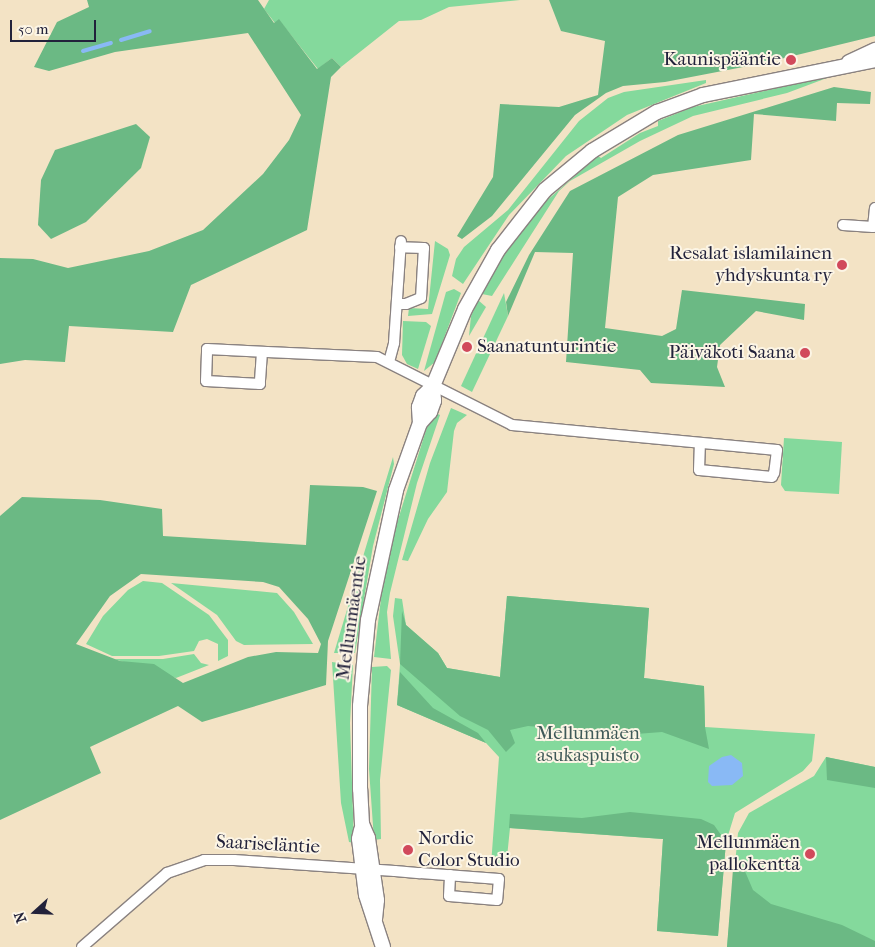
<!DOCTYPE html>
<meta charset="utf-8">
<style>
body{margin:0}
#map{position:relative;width:875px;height:947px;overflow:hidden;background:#f3e3c5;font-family:"IM FELL French Canon",serif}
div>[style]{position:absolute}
.green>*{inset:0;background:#84d99c}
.forest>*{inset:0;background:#6bb984}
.water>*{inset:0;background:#89b9f5}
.stream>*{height:4px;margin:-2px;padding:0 2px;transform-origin:2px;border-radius:2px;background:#89b9f5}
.roads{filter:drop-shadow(1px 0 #8a8280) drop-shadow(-1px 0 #8a8280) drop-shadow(0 1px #8a8280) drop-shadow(0 -1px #8a8280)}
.minor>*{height:10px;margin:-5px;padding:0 5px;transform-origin:5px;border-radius:5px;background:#fff}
.secondary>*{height:14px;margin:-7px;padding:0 7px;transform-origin:7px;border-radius:7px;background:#fff}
.dots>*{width:14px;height:14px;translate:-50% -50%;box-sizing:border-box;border:2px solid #fcf5e5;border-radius:50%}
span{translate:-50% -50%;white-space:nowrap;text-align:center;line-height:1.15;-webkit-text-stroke:4px #fcf5e5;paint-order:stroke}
.poi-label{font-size:19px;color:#22223b}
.right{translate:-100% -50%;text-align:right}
.left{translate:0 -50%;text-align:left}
.street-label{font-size:19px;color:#22223b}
.park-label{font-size:19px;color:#3f5958}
.north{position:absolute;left:10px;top:887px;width:50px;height:50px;-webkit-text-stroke:4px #fcf5e5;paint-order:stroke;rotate:250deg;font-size:14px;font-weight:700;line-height:20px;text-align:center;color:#22223b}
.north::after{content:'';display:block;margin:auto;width:18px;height:22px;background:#22223b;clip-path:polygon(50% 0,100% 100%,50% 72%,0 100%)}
.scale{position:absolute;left:10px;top:20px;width:86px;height:22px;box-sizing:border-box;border:2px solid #22223b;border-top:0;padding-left:6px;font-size:15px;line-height:18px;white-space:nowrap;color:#22223b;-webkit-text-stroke:4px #fcf5e5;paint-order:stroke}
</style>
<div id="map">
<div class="green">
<div style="clip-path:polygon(269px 0,520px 0,449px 7px,421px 20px,399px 21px,341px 67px,332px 58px,318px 69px,279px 20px,275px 23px,264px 9px)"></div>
<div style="clip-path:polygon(835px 75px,787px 93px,693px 116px,640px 141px,570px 181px,559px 191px,492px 296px,482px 294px,497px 264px,538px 208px,598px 156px,601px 158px,640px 133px,658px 126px,658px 121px,693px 107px)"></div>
<div style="clip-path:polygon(706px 80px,706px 83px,627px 115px,566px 156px,509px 215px,463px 284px,452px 276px,456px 259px,464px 247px,508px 210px,579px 121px,608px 98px,624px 92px)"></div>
<div style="clip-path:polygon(435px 241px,448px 249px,450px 255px,432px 314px,408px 316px,409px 308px,428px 309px)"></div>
<div style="clip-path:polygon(454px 289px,461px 293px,435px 362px,424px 371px,446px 292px)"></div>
<div style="clip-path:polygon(504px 293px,508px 316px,472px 392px,461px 386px)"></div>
<div style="clip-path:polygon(478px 300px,486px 307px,469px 336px,471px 316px)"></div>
<div style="clip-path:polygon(403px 321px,426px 322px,431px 326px,418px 369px,407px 364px,402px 355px)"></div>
<div style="clip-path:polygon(451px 408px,467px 415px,457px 423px,454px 431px,447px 492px,428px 519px,408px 561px,402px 560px,430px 463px)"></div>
<div style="clip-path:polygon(432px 411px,440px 415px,417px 483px,390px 593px,387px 612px,391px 659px,374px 657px,382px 590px,396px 526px)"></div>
<div style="clip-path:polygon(784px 438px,842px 442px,839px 494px,785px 491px,781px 485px)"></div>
<div style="clip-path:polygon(393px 457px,394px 464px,373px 546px,355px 653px,334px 653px)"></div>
<div style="clip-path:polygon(143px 581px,162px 583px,209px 615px,228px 640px,228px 656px,218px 661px,218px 644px,207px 639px,199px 641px,194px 651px,159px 656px,112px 656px,86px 644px,103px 616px,128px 590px)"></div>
<div style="clip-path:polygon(171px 583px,277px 593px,294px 612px,313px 644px,244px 645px,236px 641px,217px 615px)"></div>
<div style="clip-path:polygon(507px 596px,649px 608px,644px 678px,704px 686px,705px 727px,815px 734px,812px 761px,803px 771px,735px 813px,726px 842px,718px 936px,657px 931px,663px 839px,510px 828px,506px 867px,491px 865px,499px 757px,486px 743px,397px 705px,400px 664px,393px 616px,395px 598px,402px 599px,406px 625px,438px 653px,447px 668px,500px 677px)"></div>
<div style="clip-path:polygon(194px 654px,201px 663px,209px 665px,176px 678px,114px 659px,163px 659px)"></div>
<div style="clip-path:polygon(332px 662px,353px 665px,350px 723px,354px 843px,349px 842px,341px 803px)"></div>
<div style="clip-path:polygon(387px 666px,391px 670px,380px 780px,381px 839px,374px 840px,369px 769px,372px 667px)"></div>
<div style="clip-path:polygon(826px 757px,875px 767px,875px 947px,727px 947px,738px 833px,749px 813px,814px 776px)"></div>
</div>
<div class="forest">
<div style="clip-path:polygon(87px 0,258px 0,274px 23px,279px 19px,317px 69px,332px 58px,341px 67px,331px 77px,307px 230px,191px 285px,173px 332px,69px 326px,65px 362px,25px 360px,0 364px,0 258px,33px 259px,68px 268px,149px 251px,203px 230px,263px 174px,289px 140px,301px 115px,248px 33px,115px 52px,49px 71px,34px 67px,57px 22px,89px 7px)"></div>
<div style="clip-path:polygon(549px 0,875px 0,875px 36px,764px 63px,665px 82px,623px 86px,606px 93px,575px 115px,492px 216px,462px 239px,457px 236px,493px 177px,500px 104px,559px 107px,598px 95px,605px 41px,561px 31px)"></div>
<div style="clip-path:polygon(834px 87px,871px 92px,870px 104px,837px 103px,836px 121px,754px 114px,751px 160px,653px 175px,618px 197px,605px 328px,662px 336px,676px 329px,682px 290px,805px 304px,804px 320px,756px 311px,720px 345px,717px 367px,725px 387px,651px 383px,640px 370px,566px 362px,573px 253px,535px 252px,508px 316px,506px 302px,529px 255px,570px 191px,678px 135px)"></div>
<div style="clip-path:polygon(136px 124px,150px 137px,141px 168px,86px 222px,51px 239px,38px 225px,41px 180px,55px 150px)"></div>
<div style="clip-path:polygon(evenodd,310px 485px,363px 487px,377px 491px,328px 641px,326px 685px,202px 722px,178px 706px,90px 747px,101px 773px,0 820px,0 516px,22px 497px,100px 500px,162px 509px,163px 536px,306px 545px,310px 485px,141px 574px,263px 582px,279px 587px,308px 619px,321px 644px,318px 653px,276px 652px,248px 657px,183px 683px,154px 664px,120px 661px,76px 644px,110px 596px,141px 574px)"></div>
<div style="clip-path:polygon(507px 596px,649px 608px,644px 678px,704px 686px,705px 727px,709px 749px,662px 732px,636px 734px,528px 726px,510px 730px,515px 743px,506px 752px,488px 730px,460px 716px,400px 664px,402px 611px,406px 625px,438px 653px,447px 668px,500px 677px)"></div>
<div style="clip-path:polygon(400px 672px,433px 708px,478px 733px,486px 743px,397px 705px)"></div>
<div style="clip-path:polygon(826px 757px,875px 767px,875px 788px,827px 780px)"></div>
<div style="clip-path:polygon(630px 812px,701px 819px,714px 825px,726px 842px,718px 936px,657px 931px,663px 839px,509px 828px,510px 814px,582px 818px)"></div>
<div style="clip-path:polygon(733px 869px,744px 869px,753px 890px,771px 904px,842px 925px,875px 941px,875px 947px,727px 947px)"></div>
</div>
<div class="water">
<div style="clip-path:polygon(731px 755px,742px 763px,743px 776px,732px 785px,712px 786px,708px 782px,709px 766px,722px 757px)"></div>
</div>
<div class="stream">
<div style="left:121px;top:40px;width:30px;rotate:-17deg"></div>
<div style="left:83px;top:51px;width:29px;rotate:-16deg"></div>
</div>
<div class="roads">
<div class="minor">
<div style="left:843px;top:225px;width:30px;rotate:4deg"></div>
<div style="left:873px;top:227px;width:19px;rotate:-84deg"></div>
<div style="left:397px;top:304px;width:9px"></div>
<div style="left:406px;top:304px;width:16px;rotate:-22deg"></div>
<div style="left:421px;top:298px;width:50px;rotate:-86.6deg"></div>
<div style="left:424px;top:248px;width:24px;rotate:-178deg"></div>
<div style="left:262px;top:352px;width:32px;rotate:94deg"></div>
<div style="left:260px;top:384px;width:54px;rotate:-176.8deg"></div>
<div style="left:206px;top:381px;width:32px;rotate:-88deg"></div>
<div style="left:207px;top:349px;width:60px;rotate:2.9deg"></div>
<div style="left:267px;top:352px;width:110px;rotate:2.6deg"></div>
<div style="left:377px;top:357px;width:151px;rotate:26.7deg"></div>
<div style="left:512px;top:425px;width:266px;rotate:5.4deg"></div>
<div style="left:777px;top:450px;width:23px;rotate:97deg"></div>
<div style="left:774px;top:473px;width:4px;rotate:117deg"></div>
<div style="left:772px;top:477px;width:73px;rotate:-174.5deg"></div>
<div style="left:699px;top:470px;width:26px;rotate:-88deg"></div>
<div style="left:389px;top:362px;width:20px;rotate:-75deg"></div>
<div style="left:394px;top:343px;width:102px;rotate:-86.1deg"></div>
<div style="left:82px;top:947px;width:113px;rotate:-41deg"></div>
<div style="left:167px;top:873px;width:39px;rotate:-19deg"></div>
<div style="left:204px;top:860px;width:30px"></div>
<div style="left:234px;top:860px;width:161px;rotate:3.9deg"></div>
<div style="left:395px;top:871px;width:25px;rotate:5deg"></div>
<div style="left:420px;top:873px;width:79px;rotate:4.3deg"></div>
<div style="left:499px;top:879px;width:21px;rotate:95deg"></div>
<div style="left:497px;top:900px;width:48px;rotate:-175.2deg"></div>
<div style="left:449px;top:896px;width:21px;rotate:-87deg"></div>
</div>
<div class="secondary">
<div style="left:849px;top:62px;width:29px;rotate:-25deg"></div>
<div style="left:420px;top:423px;width:16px;rotate:-94deg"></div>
<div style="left:419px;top:407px;width:12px;rotate:-70deg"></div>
<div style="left:423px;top:396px;width:14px;rotate:-45deg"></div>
<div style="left:433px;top:386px;width:83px;rotate:-67.4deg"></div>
<div style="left:465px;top:309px;width:68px;rotate:-60.8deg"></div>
<div style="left:498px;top:250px;width:76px;rotate:-51.9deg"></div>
<div style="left:545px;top:190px;width:61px;rotate:-39.7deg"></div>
<div style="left:592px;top:151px;width:76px;rotate:-31deg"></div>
<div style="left:657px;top:112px;width:49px;rotate:-20.3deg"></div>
<div style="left:703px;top:95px;width:176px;rotate:-11.5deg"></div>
<div style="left:361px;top:830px;width:9px;rotate:103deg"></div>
<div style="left:359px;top:839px;width:56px;rotate:82.9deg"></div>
<div style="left:366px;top:895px;width:55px;rotate:71.9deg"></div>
<div style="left:375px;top:919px;width:19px;rotate:-84deg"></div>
<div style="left:377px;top:900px;width:63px;rotate:-98.3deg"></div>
<div style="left:368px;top:838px;width:15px;rotate:-113deg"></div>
<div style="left:362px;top:824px;width:35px;rotate:-93deg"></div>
<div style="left:360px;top:789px;width:83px;rotate:-90deg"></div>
<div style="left:360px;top:706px;width:86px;rotate:-84.7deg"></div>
<div style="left:368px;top:620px;width:133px;rotate:-77.8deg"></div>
<div style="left:396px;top:490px;width:71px;rotate:-70.3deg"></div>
<div style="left:420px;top:423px;width:15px;rotate:-48deg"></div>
<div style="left:430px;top:412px;width:12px;rotate:-70deg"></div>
<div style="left:434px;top:401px;width:15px;rotate:-94deg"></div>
</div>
</div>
<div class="dots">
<div style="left:791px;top:60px;background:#d1495b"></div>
<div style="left:842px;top:265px;background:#d1495b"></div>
<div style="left:467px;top:347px;background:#d1495b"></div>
<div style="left:805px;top:353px;background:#d1495b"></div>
<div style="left:408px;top:850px;background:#d1495b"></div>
<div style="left:810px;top:854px;background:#d1495b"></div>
</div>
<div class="poi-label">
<span class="right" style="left:781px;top:60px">Kaunispääntie</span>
<span class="right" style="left:832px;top:265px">Resalat islamilainen<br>yhdyskunta ry</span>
<span class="left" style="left:477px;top:347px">Saanatunturintie</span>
<span class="right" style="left:795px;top:353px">Päiväkoti Saana</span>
<span class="left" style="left:418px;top:850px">Nordic<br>Color Studio</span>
<span class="right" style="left:800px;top:854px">Mellunmäen<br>pallokenttä</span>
</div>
<div class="street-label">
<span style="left:352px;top:618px;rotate:-82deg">Mellunmäentie</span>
<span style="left:268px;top:845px;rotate:3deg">Saariseläntie</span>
</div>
<div class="park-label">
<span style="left:588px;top:745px">Mellunmäen<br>asukaspuisto</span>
</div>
<div class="north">N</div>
<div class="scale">50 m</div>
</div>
